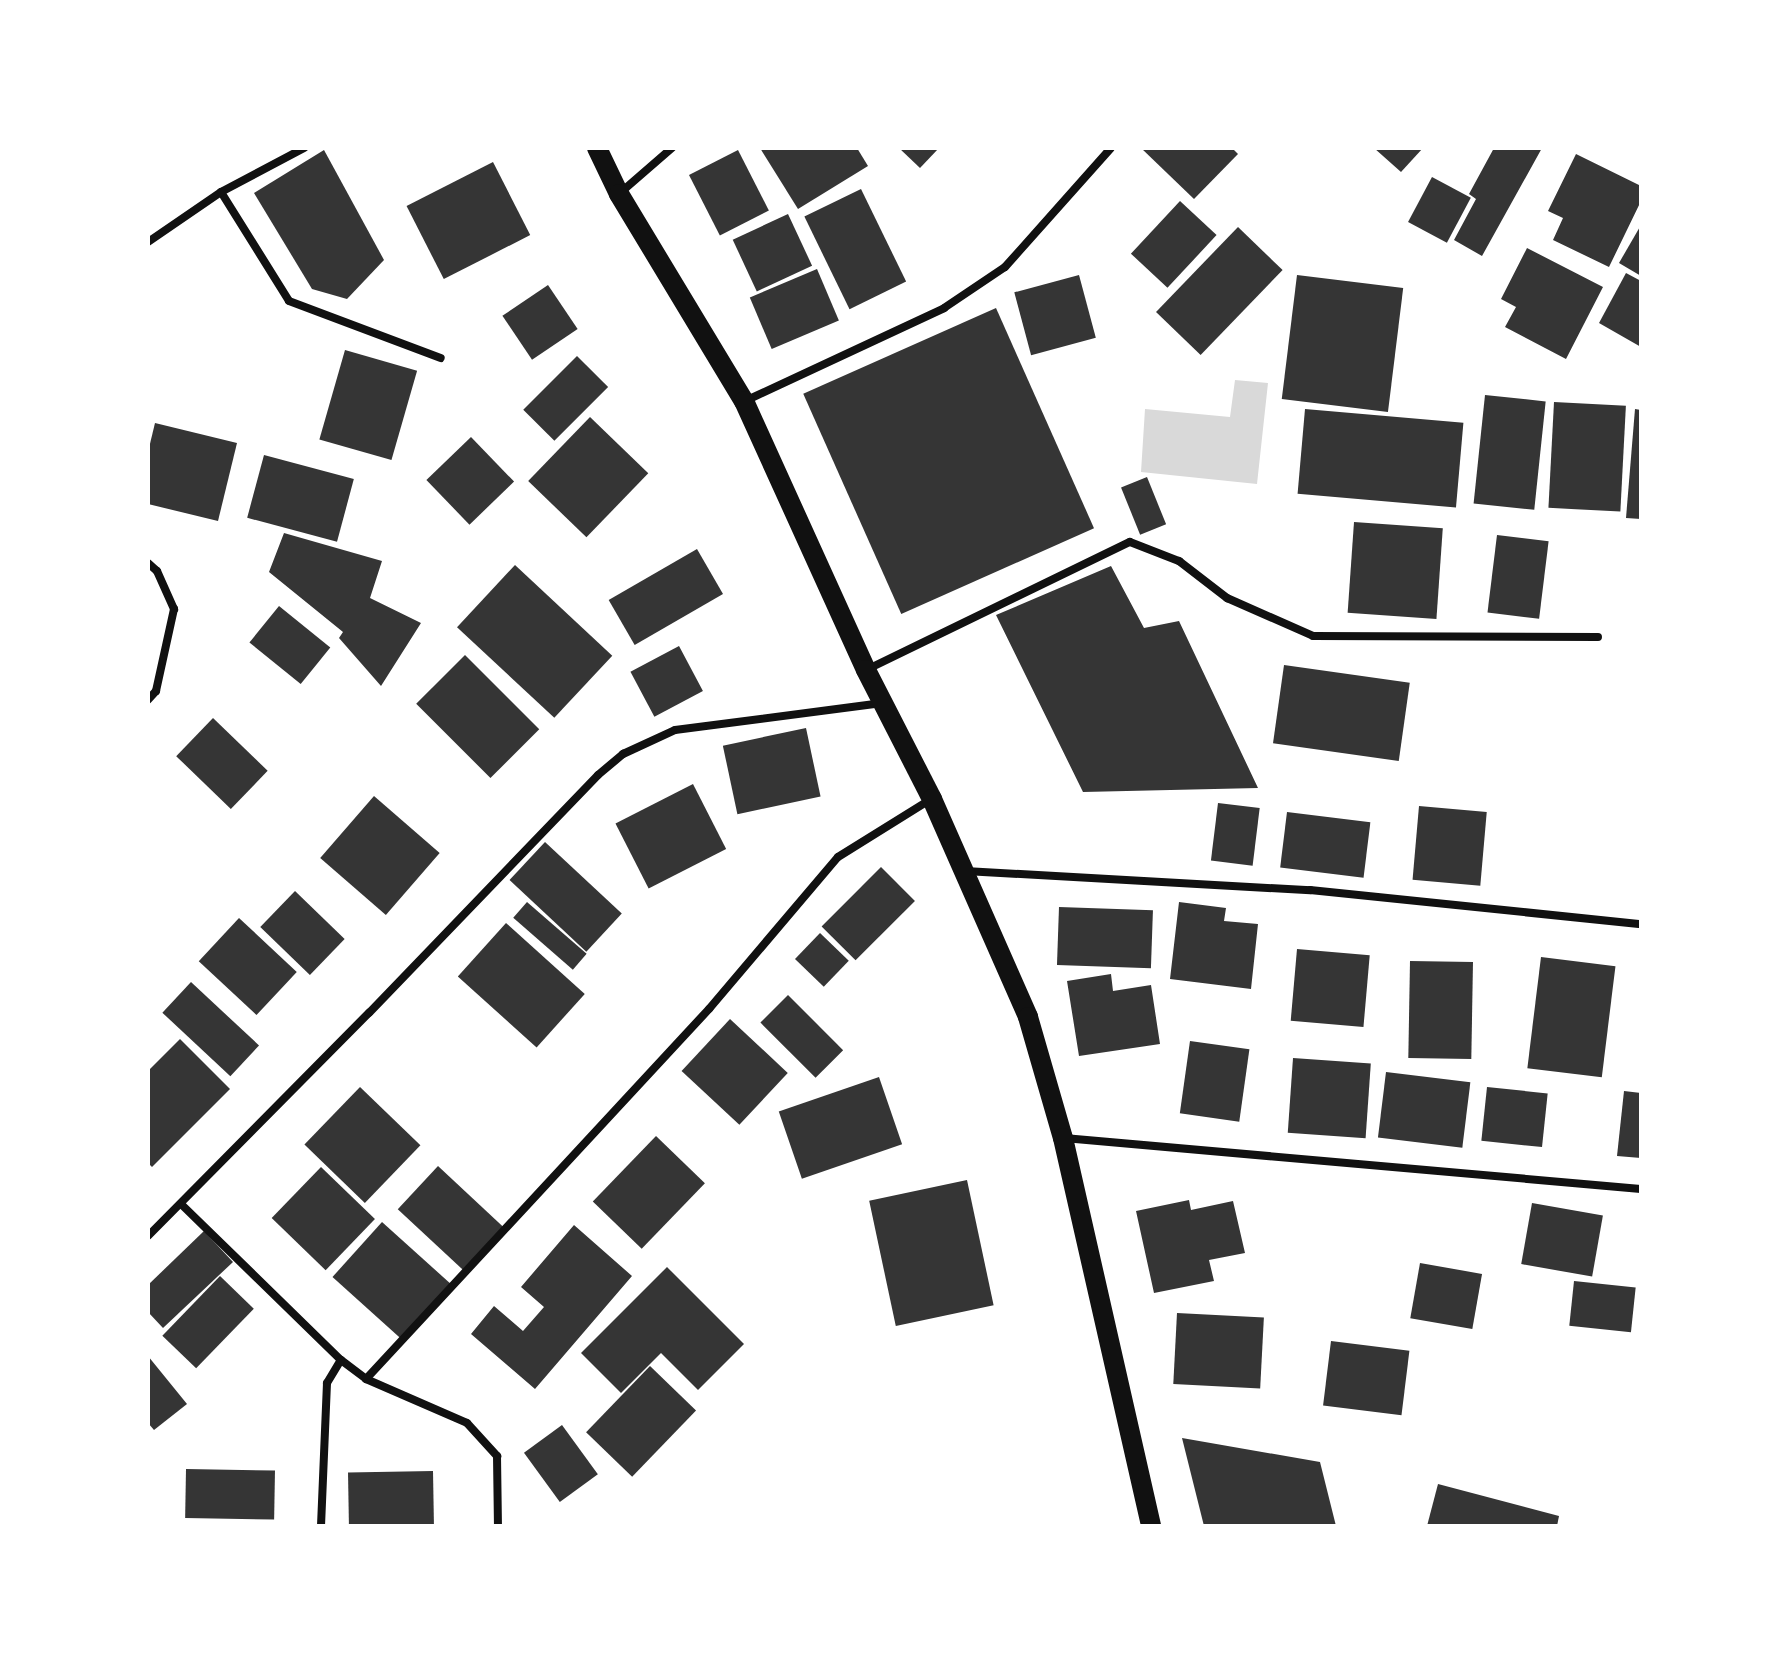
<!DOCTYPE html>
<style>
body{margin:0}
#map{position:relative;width:1789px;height:1674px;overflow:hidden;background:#fff;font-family:Quicksand,sans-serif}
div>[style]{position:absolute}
.water>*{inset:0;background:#d9d9d9}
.building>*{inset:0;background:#353535;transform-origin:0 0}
.minor>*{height:8px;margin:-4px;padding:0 4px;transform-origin:4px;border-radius:4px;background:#111}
.primary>*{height:20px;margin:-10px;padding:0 10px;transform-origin:10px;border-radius:10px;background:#111}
span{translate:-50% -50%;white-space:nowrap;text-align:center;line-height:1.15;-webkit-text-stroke:8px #fff;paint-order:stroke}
.frame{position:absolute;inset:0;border:150px solid #fff;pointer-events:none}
</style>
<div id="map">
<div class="water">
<div style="clip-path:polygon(1235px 380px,1268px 383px,1257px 484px,1141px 472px,1145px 409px,1230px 417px)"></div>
</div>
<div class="building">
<div style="clip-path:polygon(760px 148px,857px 148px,868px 166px,798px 209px)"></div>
<div style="clip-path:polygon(899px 148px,939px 148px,920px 168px)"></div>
<div style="clip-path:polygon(1141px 148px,1232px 148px,1238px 154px,1194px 199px)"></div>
<div style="clip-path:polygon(1374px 148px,1423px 148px,1401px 172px)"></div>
<div style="clip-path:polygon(1494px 148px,1542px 148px,1482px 256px,1454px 240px,1476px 199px,1469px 194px)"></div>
<div style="clip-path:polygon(324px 150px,384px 260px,347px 299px,312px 289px,254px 193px)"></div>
<div style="left:738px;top:150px;width:68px;height:55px;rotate:63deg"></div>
<div style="clip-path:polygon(1576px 154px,1641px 186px,1641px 201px,1609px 267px,1553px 240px,1563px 218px,1548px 211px)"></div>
<div style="left:493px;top:162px;width:82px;height:97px;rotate:63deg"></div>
<div style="left:1432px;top:177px;width:44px;height:51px;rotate:28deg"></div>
<div style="left:861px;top:189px;width:103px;height:63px;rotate:64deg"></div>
<div style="left:1180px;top:201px;width:50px;height:72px;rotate:43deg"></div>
<div style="left:788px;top:214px;width:57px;height:61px;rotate:65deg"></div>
<div style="clip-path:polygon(1641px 225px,1641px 276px,1619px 263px)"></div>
<div style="left:1238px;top:227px;width:62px;height:118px;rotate:44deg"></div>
<div style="clip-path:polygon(1527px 248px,1603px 287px,1566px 359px,1505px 327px,1516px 307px,1501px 299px)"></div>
<div style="left:817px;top:269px;width:56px;height:73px;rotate:67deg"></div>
<div style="clip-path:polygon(1626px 273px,1641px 281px,1641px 347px,1599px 323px)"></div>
<div style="left:1079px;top:275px;width:65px;height:67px;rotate:75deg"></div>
<div style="left:1297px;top:275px;width:107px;height:125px;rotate:7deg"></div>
<div style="left:548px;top:285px;width:53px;height:55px;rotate:56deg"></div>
<div style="left:996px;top:308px;width:241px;height:211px;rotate:66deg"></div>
<div style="left:345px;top:350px;width:75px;height:93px;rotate:16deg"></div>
<div style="left:577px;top:356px;width:44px;height:76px;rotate:45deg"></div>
<div style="left:1485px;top:395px;width:61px;height:109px;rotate:6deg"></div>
<div style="left:1554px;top:402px;width:72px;height:106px;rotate:3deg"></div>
<div style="left:1305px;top:409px;width:159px;height:85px;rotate:5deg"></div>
<div style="clip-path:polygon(1635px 409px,1641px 410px,1641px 519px,1626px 518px)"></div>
<div style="left:590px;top:417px;width:81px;height:89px;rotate:44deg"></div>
<div style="clip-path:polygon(155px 423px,237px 443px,218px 521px,148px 504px,148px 452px)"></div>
<div style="left:471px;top:437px;width:62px;height:62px;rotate:46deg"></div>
<div style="left:264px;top:455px;width:93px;height:65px;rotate:15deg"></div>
<div style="left:1147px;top:477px;width:51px;height:28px;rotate:68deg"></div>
<div style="left:1354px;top:522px;width:89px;height:91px;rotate:4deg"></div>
<div style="clip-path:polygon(284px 533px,382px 561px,370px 598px,421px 623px,381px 686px,339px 638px,343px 632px,269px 572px)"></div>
<div style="left:1497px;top:535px;width:52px;height:78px;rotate:7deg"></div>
<div style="left:697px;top:549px;width:52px;height:102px;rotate:60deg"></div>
<div style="left:515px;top:565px;width:133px;height:85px;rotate:43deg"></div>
<div style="clip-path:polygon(1111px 566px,1144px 628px,1179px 621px,1258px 788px,1083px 792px,996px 615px)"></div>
<div style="left:279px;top:606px;width:66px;height:47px;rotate:39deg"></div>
<div style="left:679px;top:646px;width:51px;height:55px;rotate:62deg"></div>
<div style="left:465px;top:655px;width:105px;height:69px;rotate:45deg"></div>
<div style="left:1284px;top:665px;width:127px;height:79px;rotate:8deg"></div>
<div style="left:213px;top:718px;width:76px;height:53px;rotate:44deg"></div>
<div style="left:806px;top:728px;width:70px;height:85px;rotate:78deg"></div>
<div style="left:693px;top:784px;width:73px;height:87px;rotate:63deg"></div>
<div style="left:374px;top:796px;width:87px;height:82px;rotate:41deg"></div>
<div style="left:1218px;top:803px;width:42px;height:58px;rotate:7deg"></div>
<div style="left:1419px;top:806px;width:68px;height:74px;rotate:5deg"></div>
<div style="left:1287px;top:812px;width:84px;height:56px;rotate:7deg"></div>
<div style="left:545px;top:842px;width:105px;height:52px;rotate:43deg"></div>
<div style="left:881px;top:867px;width:48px;height:84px;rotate:45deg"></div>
<div style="left:295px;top:891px;width:69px;height:50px;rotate:44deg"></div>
<div style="left:527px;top:902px;width:79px;height:21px;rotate:41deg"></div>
<div style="clip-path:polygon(1179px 902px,1226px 908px,1224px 921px,1258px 924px,1251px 989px,1170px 979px)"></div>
<div style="left:1059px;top:907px;width:94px;height:58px;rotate:2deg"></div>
<div style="left:239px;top:918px;width:79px;height:59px;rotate:43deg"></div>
<div style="left:506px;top:923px;width:106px;height:72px;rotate:42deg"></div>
<div style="left:820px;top:933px;width:40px;height:36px;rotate:44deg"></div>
<div style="left:1297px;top:949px;width:73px;height:72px;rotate:5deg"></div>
<div style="left:1541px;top:957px;width:75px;height:112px;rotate:7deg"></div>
<div style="left:1410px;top:961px;width:63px;height:97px;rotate:1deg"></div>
<div style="clip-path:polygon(1111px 974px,1113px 991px,1151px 985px,1160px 1044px,1079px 1056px,1067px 981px)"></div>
<div style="left:191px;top:982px;width:93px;height:42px;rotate:43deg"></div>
<div style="left:788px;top:995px;width:78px;height:39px;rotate:45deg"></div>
<div style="left:730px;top:1019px;width:79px;height:71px;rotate:43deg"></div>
<div style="clip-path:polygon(180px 1039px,230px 1089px,152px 1167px,148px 1163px,148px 1071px)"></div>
<div style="left:1190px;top:1041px;width:60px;height:73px;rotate:8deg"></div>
<div style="left:1293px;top:1058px;width:78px;height:75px;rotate:4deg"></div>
<div style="left:1386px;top:1072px;width:85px;height:66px;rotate:7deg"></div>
<div style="left:879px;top:1077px;width:71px;height:106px;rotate:71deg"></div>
<div style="left:360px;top:1087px;width:84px;height:80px;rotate:44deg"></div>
<div style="left:1487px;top:1087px;width:61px;height:54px;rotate:6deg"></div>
<div style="clip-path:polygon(1624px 1091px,1641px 1093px,1641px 1158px,1617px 1156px)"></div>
<div style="left:656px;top:1136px;width:68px;height:91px;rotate:44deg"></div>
<div style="left:438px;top:1166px;width:89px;height:59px;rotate:43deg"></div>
<div style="left:321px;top:1167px;width:75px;height:71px;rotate:44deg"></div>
<div style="left:967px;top:1180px;width:128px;height:100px;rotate:78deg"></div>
<div style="clip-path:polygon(1189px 1200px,1191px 1210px,1233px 1201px,1245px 1253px,1209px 1260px,1214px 1281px,1154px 1293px,1136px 1211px)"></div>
<div style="left:1532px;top:1203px;width:72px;height:62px;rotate:10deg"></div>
<div style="left:382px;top:1222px;width:93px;height:74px;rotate:42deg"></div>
<div style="clip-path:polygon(574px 1225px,632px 1276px,535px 1389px,471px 1334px,494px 1306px,523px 1331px,544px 1307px,521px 1287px)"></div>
<div style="clip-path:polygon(204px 1231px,233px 1262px,163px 1328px,148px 1312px,148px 1285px)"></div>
<div style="left:1420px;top:1263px;width:63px;height:56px;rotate:10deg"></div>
<div style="clip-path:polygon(667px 1267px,744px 1344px,698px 1390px,661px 1353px,621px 1393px,581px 1353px)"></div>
<div style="left:220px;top:1276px;width:47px;height:83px;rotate:44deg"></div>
<div style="left:1574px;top:1281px;width:62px;height:45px;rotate:6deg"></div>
<div style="left:1177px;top:1313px;width:87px;height:71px;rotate:3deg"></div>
<div style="left:1331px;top:1341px;width:79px;height:65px;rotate:7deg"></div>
<div style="clip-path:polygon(148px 1356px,187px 1404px,154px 1430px,148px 1423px)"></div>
<div style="left:650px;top:1366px;width:64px;height:92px;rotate:44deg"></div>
<div style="left:562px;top:1425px;width:61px;height:47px;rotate:54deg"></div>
<div style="clip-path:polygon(1182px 1438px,1320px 1462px,1336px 1526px,1204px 1526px)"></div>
<div style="left:186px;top:1469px;width:89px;height:49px;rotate:1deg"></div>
<div style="left:433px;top:1471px;width:55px;height:85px;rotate:89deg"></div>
<div style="clip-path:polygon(1438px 1484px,1559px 1516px,1557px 1526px,1427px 1526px)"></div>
</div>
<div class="minor">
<div style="left:221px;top:192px;width:128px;rotate:58deg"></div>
<div style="left:289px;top:301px;width:162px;rotate:20.6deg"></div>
<div style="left:620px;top:193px;width:69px;rotate:-40.9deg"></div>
<div style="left:148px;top:242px;width:88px;rotate:-34.4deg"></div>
<div style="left:221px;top:192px;width:94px;rotate:-27.9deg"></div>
<div style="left:745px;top:401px;width:220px;rotate:-25deg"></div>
<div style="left:944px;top:308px;width:73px;rotate:-33.9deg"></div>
<div style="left:1005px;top:267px;width:159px;rotate:-48.3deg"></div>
<div style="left:148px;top:563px;width:12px;rotate:42deg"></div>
<div style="left:157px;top:571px;width:42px;rotate:65.9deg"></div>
<div style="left:174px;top:609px;width:84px;rotate:102.4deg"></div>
<div style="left:156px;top:691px;width:12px;rotate:132deg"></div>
<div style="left:868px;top:669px;width:291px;rotate:-25.9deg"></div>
<div style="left:1130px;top:542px;width:53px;rotate:21.2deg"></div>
<div style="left:1179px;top:561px;width:61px;rotate:37.6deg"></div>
<div style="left:1227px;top:598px;width:94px;rotate:23.8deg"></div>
<div style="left:1313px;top:636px;width:285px;rotate:0.2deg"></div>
<div style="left:965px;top:871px;width:346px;rotate:3.2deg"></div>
<div style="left:1310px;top:890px;width:333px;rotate:5.9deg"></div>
<div style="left:1064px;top:1138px;width:579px;rotate:5.05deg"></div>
<div style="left:181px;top:1204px;width:223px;rotate:44.3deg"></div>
<div style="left:341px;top:1360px;width:31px;rotate:37deg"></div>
<div style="left:366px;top:1379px;width:110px;rotate:23.5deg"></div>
<div style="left:467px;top:1423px;width:45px;rotate:47.7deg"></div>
<div style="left:497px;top:1456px;width:70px;rotate:89.2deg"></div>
<div style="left:148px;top:1236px;width:314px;rotate:-45.3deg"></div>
<div style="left:369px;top:1013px;width:330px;rotate:-46.1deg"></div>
<div style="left:598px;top:775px;width:33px;rotate:-40deg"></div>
<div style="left:623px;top:754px;width:57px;rotate:-24.8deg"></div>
<div style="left:675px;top:730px;width:209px;rotate:-7.4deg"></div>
<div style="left:366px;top:1379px;width:505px;rotate:-47.17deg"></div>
<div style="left:709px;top:1009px;width:199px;rotate:-49.7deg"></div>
<div style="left:838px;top:857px;width:110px;rotate:-31.9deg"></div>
<div style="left:321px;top:1526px;width:143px;rotate:-87.6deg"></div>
<div style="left:327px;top:1383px;width:27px;rotate:-59deg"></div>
</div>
<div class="primary">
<div style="left:597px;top:148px;width:51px;rotate:64.4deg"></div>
<div style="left:619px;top:194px;width:242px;rotate:58.9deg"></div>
<div style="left:744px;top:401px;width:295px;rotate:65.6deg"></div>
<div style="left:866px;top:670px;width:145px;rotate:62.9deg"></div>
<div style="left:932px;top:799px;width:238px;rotate:66.2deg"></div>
<div style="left:1028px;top:1017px;width:126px;rotate:73.9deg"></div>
<div style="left:1063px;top:1138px;width:398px;rotate:77.2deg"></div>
</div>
<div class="frame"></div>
</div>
